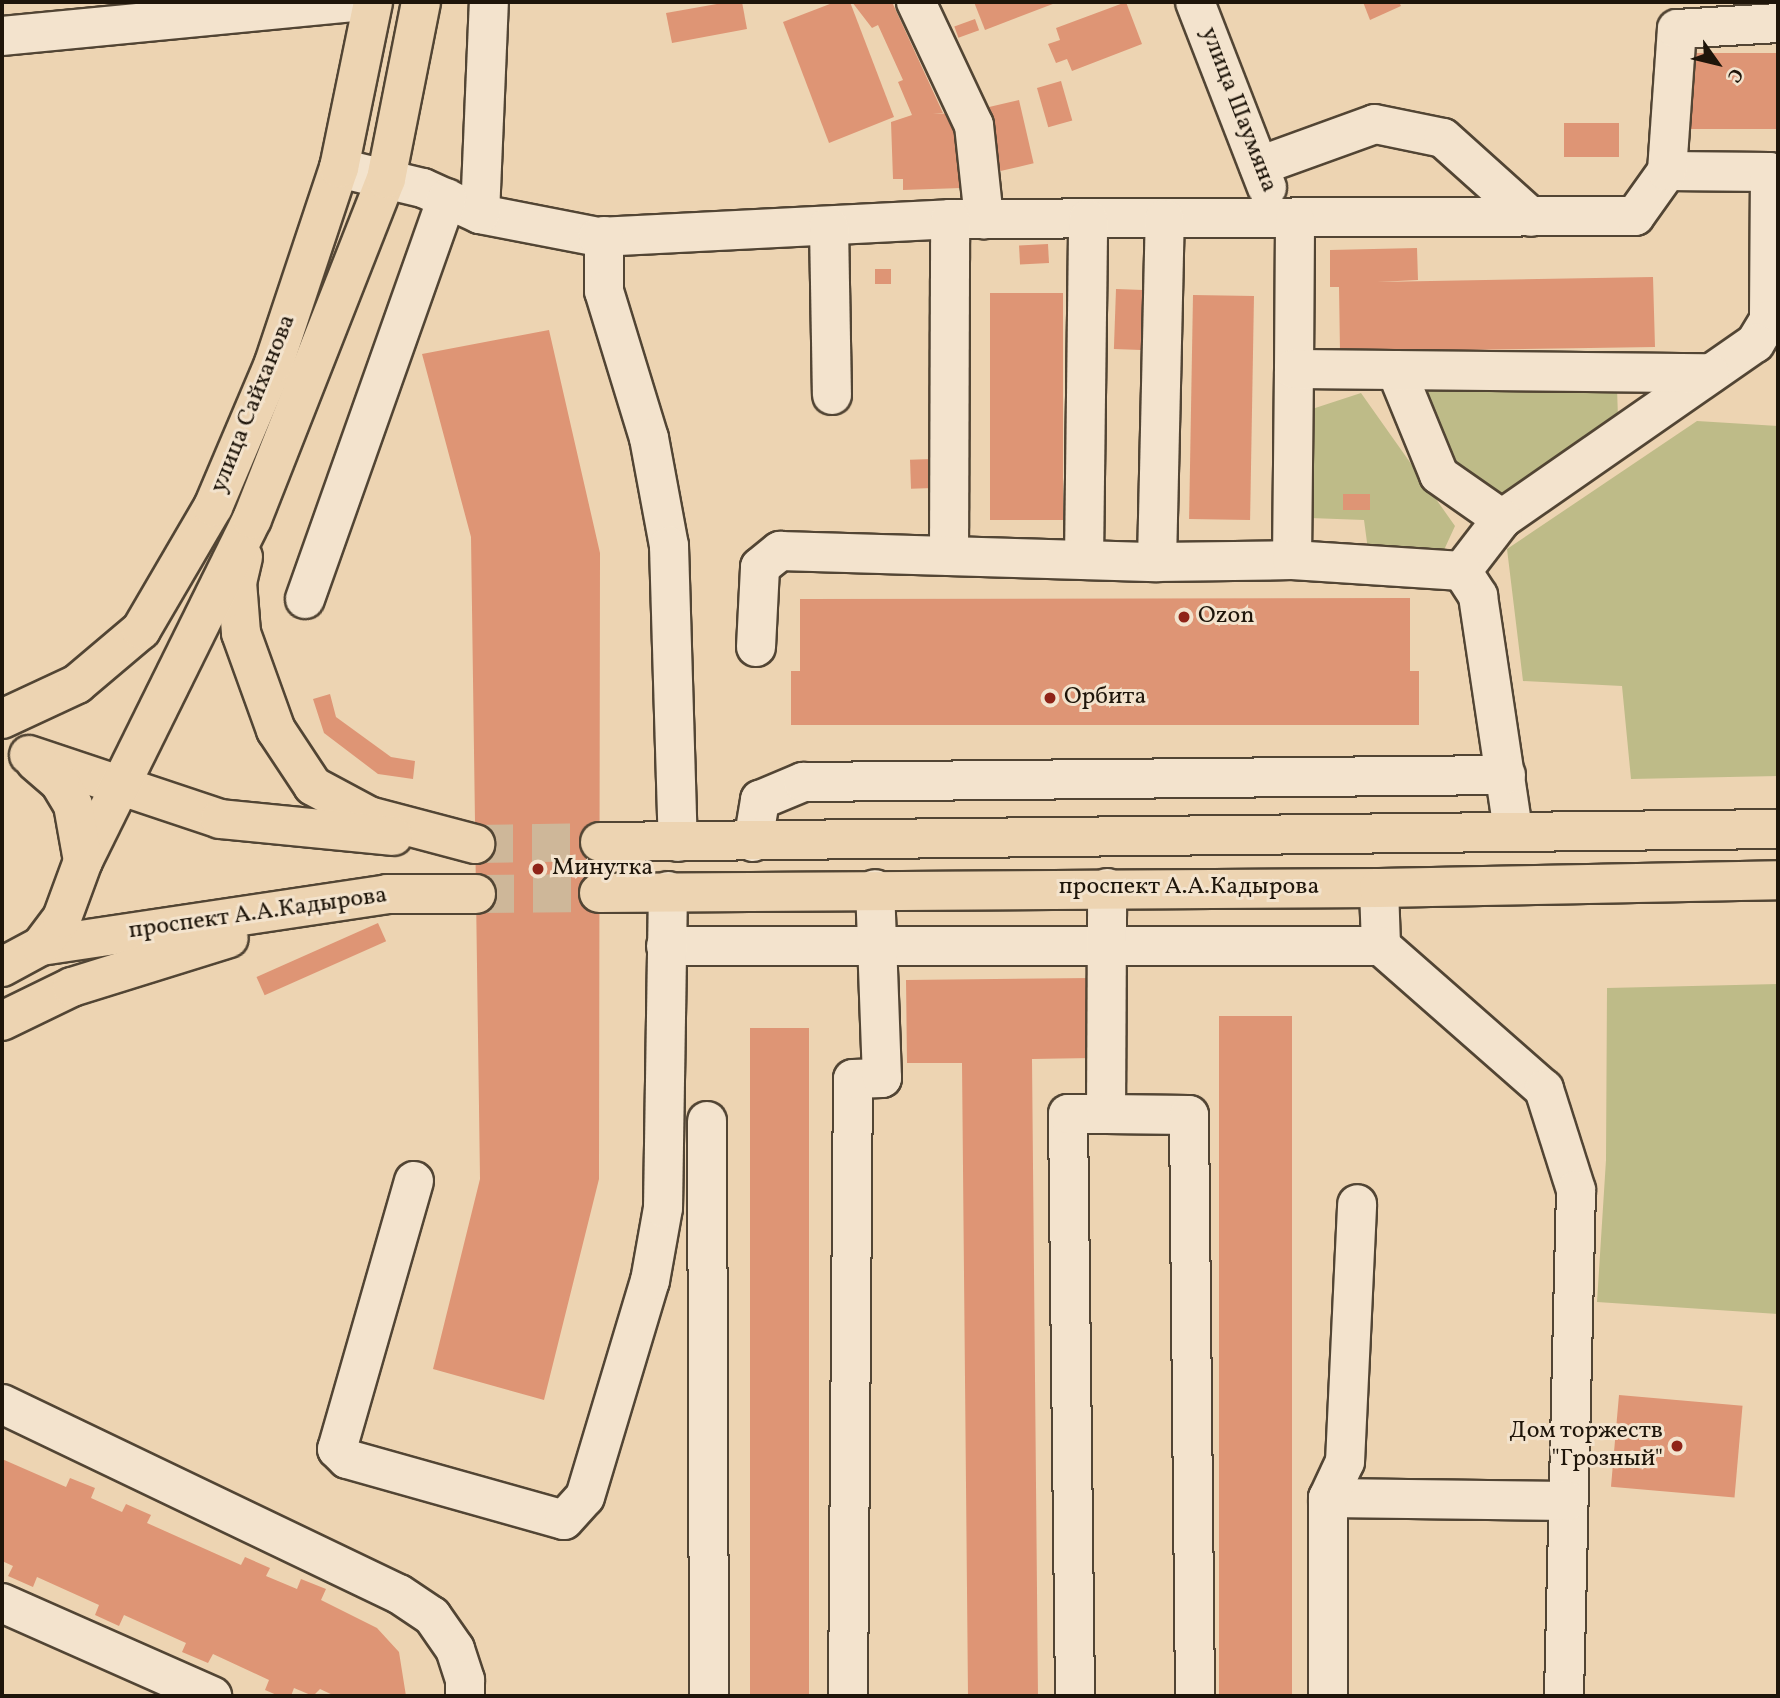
<!DOCTYPE html>
<meta charset="utf-8">
<style>
body{margin:0}
#map{position:relative;width:1780px;height:1698px;overflow:hidden;background:#edd4b2;font-family:Vollkorn,serif}
div>[style]{position:absolute}
.green>*{inset:0;background:#bebb88}
.building>*{inset:0;background:#de9575;transform-origin:0 0}
.major-tunnel>*{height:38px;margin-top:-19px;transform-origin:0;background:repeating-linear-gradient(90deg,#ceb799 0 38px,transparent 0 57px)}
.roads{filter:drop-shadow(2px 0 #524534) drop-shadow(-2px 0 #524534) drop-shadow(0 2px #524534) drop-shadow(0 -2px #524534)}
.minor>*{height:38px;margin:-19px;padding:0 19px;transform-origin:19px;border-radius:19px;background:#f3e3cd}
.major>*{height:38px;margin:-19px;padding:0 19px;transform-origin:19px;border-radius:19px;background:#edd4b2}
.dots>*{width:19px;height:19px;translate:-50% -50%;box-sizing:border-box;border:4px solid #f3e3cd;border-radius:50%}
span{translate:-50% -50%;white-space:nowrap;text-align:center;line-height:1.15;-webkit-text-stroke:6px #f3e3cd;paint-order:stroke}
.street-label{font-size:24px;color:#1e150a}
.poi-label{font-size:24px;color:#1e150a}
.left{translate:0 -50%;text-align:left}
.right{translate:-100% -50%;text-align:right}
.frame{position:absolute;inset:0;border:4px solid #1e150a;pointer-events:none}
.north{position:absolute;left:1682px;top:28px;width:70px;height:70px;-webkit-text-stroke:5px #f3e3cd;paint-order:stroke;rotate:124deg;font-size:19px;font-weight:700;line-height:28px;text-align:center;color:#1e150a}
.north::after{content:'';display:block;margin:auto;width:24px;height:32px;background:#1e150a;clip-path:polygon(50% 0,100% 100%,50% 72%,0 100%)}
</style>
<div id="map">
<div class="green">
<div style="clip-path:polygon(1425px 387px,1617px 388px,1618px 418px,1497px 497px,1449px 461px)"></div>
<div style="clip-path:polygon(1361px 393px,1455px 526px,1444px 550px,1368px 550px,1364px 520px,1310px 518px,1309px 410px)"></div>
<div style="clip-path:polygon(1697px 421px,1778px 426px,1778px 776px,1631px 779px,1622px 686px,1523px 681px,1507px 549px)"></div>
<div style="clip-path:polygon(1778px 984px,1778px 1314px,1597px 1302px,1606px 1160px,1607px 988px)"></div>
</div>
<div class="building">
<div style="clip-path:polygon(728px 2px,742px 2px,747px 29px,672px 43px,666px 13px)"></div>
<div style="clip-path:polygon(835px 2px,850px 2px,894px 117px,829px 143px,783px 22px)"></div>
<div style="clip-path:polygon(852px 2px,892px 2px,943px 113px,933px 114px,958px 113px,961px 188px,903px 190px,903px 179px,893px 179px,891px 122px,912px 115px,898px 82px,903px 80px,878px 25px,872px 28px)"></div>
<div style="clip-path:polygon(974px 2px,1058px 2px,985px 30px)"></div>
<div style="clip-path:polygon(1126px 2px,1142px 44px,1072px 71px,1067px 59px,1056px 63px,1048px 44px,1060px 40px,1056px 28px)"></div>
<div style="clip-path:polygon(1363px 2px,1399px 2px,1401px 6px,1370px 20px)"></div>
<div style="left:975px;top:19px;width:12px;height:22px;rotate:70deg"></div>
<div style="left:1778px;top:53px;width:76px;height:89px;rotate:90deg"></div>
<div style="left:1061px;top:81px;width:41px;height:25px;rotate:74deg"></div>
<div style="left:1019px;top:100px;width:65px;height:34px;rotate:77deg"></div>
<div style="left:1564px;top:123px;width:55px;height:34px"></div>
<div style="left:1048px;top:244px;width:19px;height:29px;rotate:87deg"></div>
<div style="clip-path:polygon(1417px 248px,1418px 280px,1377px 282px,1653px 277px,1655px 347px,1340px 352px,1339px 287px,1330px 287px,1330px 250px)"></div>
<div style="left:875px;top:269px;width:16px;height:15px"></div>
<div style="left:1116px;top:289px;width:34px;height:60px;rotate:2deg"></div>
<div style="left:990px;top:293px;width:73px;height:227px"></div>
<div style="left:1193px;top:295px;width:61px;height:224px;rotate:1deg"></div>
<div style="clip-path:polygon(549px 330px,600px 553px,599px 1179px,544px 1400px,433px 1369px,480px 1179px,471px 537px,422px 354px)"></div>
<div style="left:932px;top:459px;width:29px;height:22px;rotate:88deg"></div>
<div style="left:1370px;top:494px;width:16px;height:27px;rotate:90deg"></div>
<div style="clip-path:polygon(1410px 598px,1410px 671px,1419px 671px,1419px 725px,791px 725px,791px 671px,800px 671px,800px 599px)"></div>
<div style="clip-path:polygon(330px 694px,336px 717px,391px 757px,415px 761px,413px 779px,378px 774px,324px 733px,313px 699px)"></div>
<div style="left:378px;top:923px;width:20px;height:133px;rotate:66deg"></div>
<div style="clip-path:polygon(1091px 978px,1092px 1058px,1032px 1059px,1038px 1696px,968px 1696px,962px 1063px,907px 1063px,906px 980px)"></div>
<div style="left:1219px;top:1016px;width:73px;height:680px"></div>
<div style="left:750px;top:1028px;width:59px;height:668px"></div>
<div style="left:1619px;top:1395px;width:124px;height:92px;rotate:5deg"></div>
<div style="clip-path:polygon(2px 1459px,66px 1487px,70px 1478px,95px 1488px,91px 1498px,122px 1512px,126px 1504px,151px 1515px,147px 1523px,241px 1565px,245px 1557px,270px 1568px,266px 1576px,297px 1589px,301px 1579px,326px 1589px,321px 1600px,377px 1628px,399px 1652px,406px 1696px,335px 1696px,320px 1689px,313px 1696px,294px 1688px,291px 1696px,279px 1696px,265px 1690px,269px 1680px,213px 1654px,208px 1663px,182px 1652px,186px 1643px,124px 1615px,119px 1626px,95px 1615px,99px 1605px,37px 1577px,33px 1587px,8px 1576px,13px 1566px,2px 1561px)"></div>
</div>
<div class="major-tunnel">
<div style="left:475px;top:844px;width:125px;rotate:-0.9deg"></div>
<div style="left:476px;top:894px;width:123px;rotate:-0.5deg"></div>
</div>
<div class="roads">
<div class="minor">
<div style="left:916px;top:2px;width:136px;rotate:64.8deg"></div>
<div style="left:974px;top:125px;width:95px;rotate:83.9deg"></div>
<div style="left:1195px;top:2px;width:199px;rotate:68.8deg"></div>
<div style="left:2px;top:36px;width:357px;rotate:-5.5deg"></div>
<div style="left:1259px;top:166px;width:123px;rotate:-19.9deg"></div>
<div style="left:1375px;top:124px;width:69px;rotate:11.6deg"></div>
<div style="left:1443px;top:138px;width:118px;rotate:41.9deg"></div>
<div style="left:339px;top:168px;width:86px;rotate:13.4deg"></div>
<div style="left:423px;top:188px;width:63px;rotate:24.5deg"></div>
<div style="left:480px;top:214px;width:120px;rotate:11deg"></div>
<div style="left:598px;top:237px;width:352px;rotate:-2.9deg"></div>
<div style="left:950px;top:219px;width:685px;rotate:-0.25deg"></div>
<div style="left:1635px;top:216px;width:55px;rotate:-54.6deg"></div>
<div style="left:1667px;top:171px;width:103px;rotate:0.6deg"></div>
<div style="left:1770px;top:172px;width:148px;rotate:90.4deg"></div>
<div style="left:1769px;top:320px;width:27px;rotate:121deg"></div>
<div style="left:1755px;top:343px;width:308px;rotate:145.2deg"></div>
<div style="left:1502px;top:519px;width:66px;rotate:127.6deg"></div>
<div style="left:1667px;top:171px;width:142px;rotate:-86deg"></div>
<div style="left:1677px;top:29px;width:101px;rotate:-3.4deg"></div>
<div style="left:480px;top:214px;width:212px;rotate:-87.6deg"></div>
<div style="left:829px;top:226px;width:169px;rotate:89deg"></div>
<div style="left:604px;top:236px;width:55px;rotate:90deg"></div>
<div style="left:604px;top:291px;width:154px;rotate:73deg"></div>
<div style="left:649px;top:438px;width:110px;rotate:79.5deg"></div>
<div style="left:669px;top:546px;width:296px;rotate:88.3deg"></div>
<div style="left:1294px;top:369px;width:149px;rotate:-89.6deg"></div>
<div style="left:1396px;top:370px;width:113px;rotate:67.7deg"></div>
<div style="left:1439px;top:475px;width:77px;rotate:34.9deg"></div>
<div style="left:949px;top:556px;width:337px;rotate:-89.8deg"></div>
<div style="left:1084px;top:560px;width:341px;rotate:-89.3deg"></div>
<div style="left:1292px;top:560px;width:191px;rotate:-89.4deg"></div>
<div style="left:1294px;top:369px;width:416px;rotate:0.6deg"></div>
<div style="left:1157px;top:562px;width:343px;rotate:-88.7deg"></div>
<div style="left:1462px;top:571px;width:30px;rotate:57deg"></div>
<div style="left:1478px;top:596px;width:238px;rotate:81.5deg"></div>
<div style="left:305px;top:599px;width:425px;rotate:-70.5deg"></div>
<div style="left:756px;top:647px;width:80px;rotate:-87.1deg"></div>
<div style="left:760px;top:567px;width:26px;rotate:-39deg"></div>
<div style="left:780px;top:551px;width:377px;rotate:1.7deg"></div>
<div style="left:1157px;top:562px;width:135px;rotate:-0.8deg"></div>
<div style="left:1292px;top:560px;width:170px;rotate:3.7deg"></div>
<div style="left:753px;top:842px;width:43px;rotate:-80.5deg"></div>
<div style="left:760px;top:800px;width:47px;rotate:-22.7deg"></div>
<div style="left:803px;top:782px;width:703px;rotate:-0.57deg"></div>
<div style="left:1379px;top:888px;width:58px;rotate:88deg"></div>
<div style="left:1381px;top:946px;width:217px;rotate:41.3deg"></div>
<div style="left:1544px;top:1089px;width:106px;rotate:72.4deg"></div>
<div style="left:1576px;top:1190px;width:506px;rotate:91.36deg"></div>
<div style="left:666px;top:946px;width:715px"></div>
<div style="left:1106px;top:1114px;width:226px;rotate:-89.7deg"></div>
<div style="left:707px;top:1121px;width:575px;rotate:89.8deg"></div>
<div style="left:414px;top:1181px;width:279px;rotate:106deg"></div>
<div style="left:337px;top:1449px;width:14px;rotate:45deg"></div>
<div style="left:347px;top:1459px;width:225px;rotate:15.7deg"></div>
<div style="left:564px;top:1520px;width:31px;rotate:-48deg"></div>
<div style="left:585px;top:1497px;width:226px;rotate:-73.3deg"></div>
<div style="left:650px;top:1281px;width:74px;rotate:-79.9deg"></div>
<div style="left:663px;top:1208px;width:317px;rotate:-89.1deg"></div>
<div style="left:2px;top:1404px;width:440px;rotate:25.6deg"></div>
<div style="left:399px;top:1594px;width:40px;rotate:34deg"></div>
<div style="left:432px;top:1616px;width:40px;rotate:55.1deg"></div>
<div style="left:455px;top:1649px;width:33px;rotate:72deg"></div>
<div style="left:465px;top:1680px;width:16px;rotate:90deg"></div>
<div style="left:1328px;top:1498px;width:240px;rotate:0.7deg"></div>
<div style="left:2px;top:1603px;width:230px;rotate:23.9deg"></div>
<div style="left:848px;top:1696px;width:617px;rotate:-89.54deg"></div>
<div style="left:853px;top:1079px;width:29px;rotate:-2deg"></div>
<div style="left:882px;top:1078px;width:189px;rotate:-92.1deg"></div>
<div style="left:1075px;top:1696px;width:582px;rotate:-90.69deg"></div>
<div style="left:1068px;top:1114px;width:38px"></div>
<div style="left:1106px;top:1114px;width:83px;rotate:0.7deg"></div>
<div style="left:1189px;top:1115px;width:581px;rotate:89.41deg"></div>
<div style="left:1328px;top:1696px;width:198px;rotate:-90deg"></div>
<div style="left:1328px;top:1498px;width:40px;rotate:-65deg"></div>
<div style="left:1345px;top:1462px;width:258px;rotate:-87.3deg"></div>
</div>
<div class="major">
<div style="left:243px;top:557px;width:26px;rotate:103deg"></div>
<div style="left:237px;top:582px;width:51px;rotate:85.5deg"></div>
<div style="left:241px;top:633px;width:103px;rotate:70.2deg"></div>
<div style="left:276px;top:730px;width:67px;rotate:56.5deg"></div>
<div style="left:313px;top:786px;width:64px;rotate:28.2deg"></div>
<div style="left:369px;top:816px;width:110px;rotate:14.8deg"></div>
<div style="left:2px;top:719px;width:83px;rotate:-25deg"></div>
<div style="left:77px;top:684px;width:84px;rotate:-40.2deg"></div>
<div style="left:141px;top:630px;width:143px;rotate:-59.7deg"></div>
<div style="left:213px;top:507px;width:156px;rotate:-67deg"></div>
<div style="left:274px;top:363px;width:206px;rotate:-71.6deg"></div>
<div style="left:339px;top:168px;width:169px;rotate:-78.4deg"></div>
<div style="left:29px;top:755px;width:201px;rotate:18.5deg"></div>
<div style="left:220px;top:819px;width:174px;rotate:5.6deg"></div>
<div style="left:600px;top:842px;width:1178px;rotate:-0.63deg"></div>
<div style="left:83px;top:861px;width:381px;rotate:-63.7deg"></div>
<div style="left:252px;top:519px;width:365px;rotate:-68.5deg"></div>
<div style="left:386px;top:179px;width:180px;rotate:-78.8deg"></div>
<div style="left:599px;top:893px;width:780px;rotate:-0.37deg"></div>
<div style="left:1379px;top:888px;width:399px;rotate:-1.1deg"></div>
<div style="left:41px;top:946px;width:350px;rotate:-8.5deg"></div>
<div style="left:387px;top:894px;width:89px"></div>
<div style="left:2px;top:967px;width:44px;rotate:-28.3deg"></div>
<div style="left:41px;top:946px;width:35px;rotate:-53deg"></div>
<div style="left:62px;top:918px;width:61px;rotate:-69.8deg"></div>
<div style="left:83px;top:861px;width:57px;rotate:-100.1deg"></div>
<div style="left:73px;top:805px;width:26px;rotate:-121deg"></div>
<div style="left:60px;top:783px;width:33px;rotate:-139deg"></div>
<div style="left:2px;top:1021px;width:78px;rotate:-25.9deg"></div>
<div style="left:72px;top:987px;width:164px;rotate:-17.3deg"></div>
</div>
</div>
<div class="dots">
<div style="left:1184px;top:617px;background:#8f2418"></div>
<div style="left:1050px;top:698px;background:#8f2418"></div>
<div style="left:538px;top:869px;background:#8f2418"></div>
<div style="left:1677px;top:1446px;background:#8f2418"></div>
</div>
<div class="street-label">
<span style="left:1238px;top:110px;rotate:69deg">улица Шаумяна</span>
<span style="left:254px;top:404px;rotate:-68deg">улица Сайханова</span>
<span style="left:1189px;top:888px">проспект А.А.Кадырова</span>
<span style="left:258px;top:914px;rotate:-8deg">проспект А.А.Кадырова</span>
</div>
<div class="poi-label">
<span class="left" style="left:1198px;top:617px">Ozon</span>
<span class="left" style="left:1064px;top:698px">Орбита</span>
<span class="left" style="left:552px;top:869px">Минутка</span>
<span class="right" style="left:1663px;top:1446px">Дом торжеств<br>"Грозный"</span>
</div>
<div class="frame"></div>
<div class="north">С</div>
</div>
